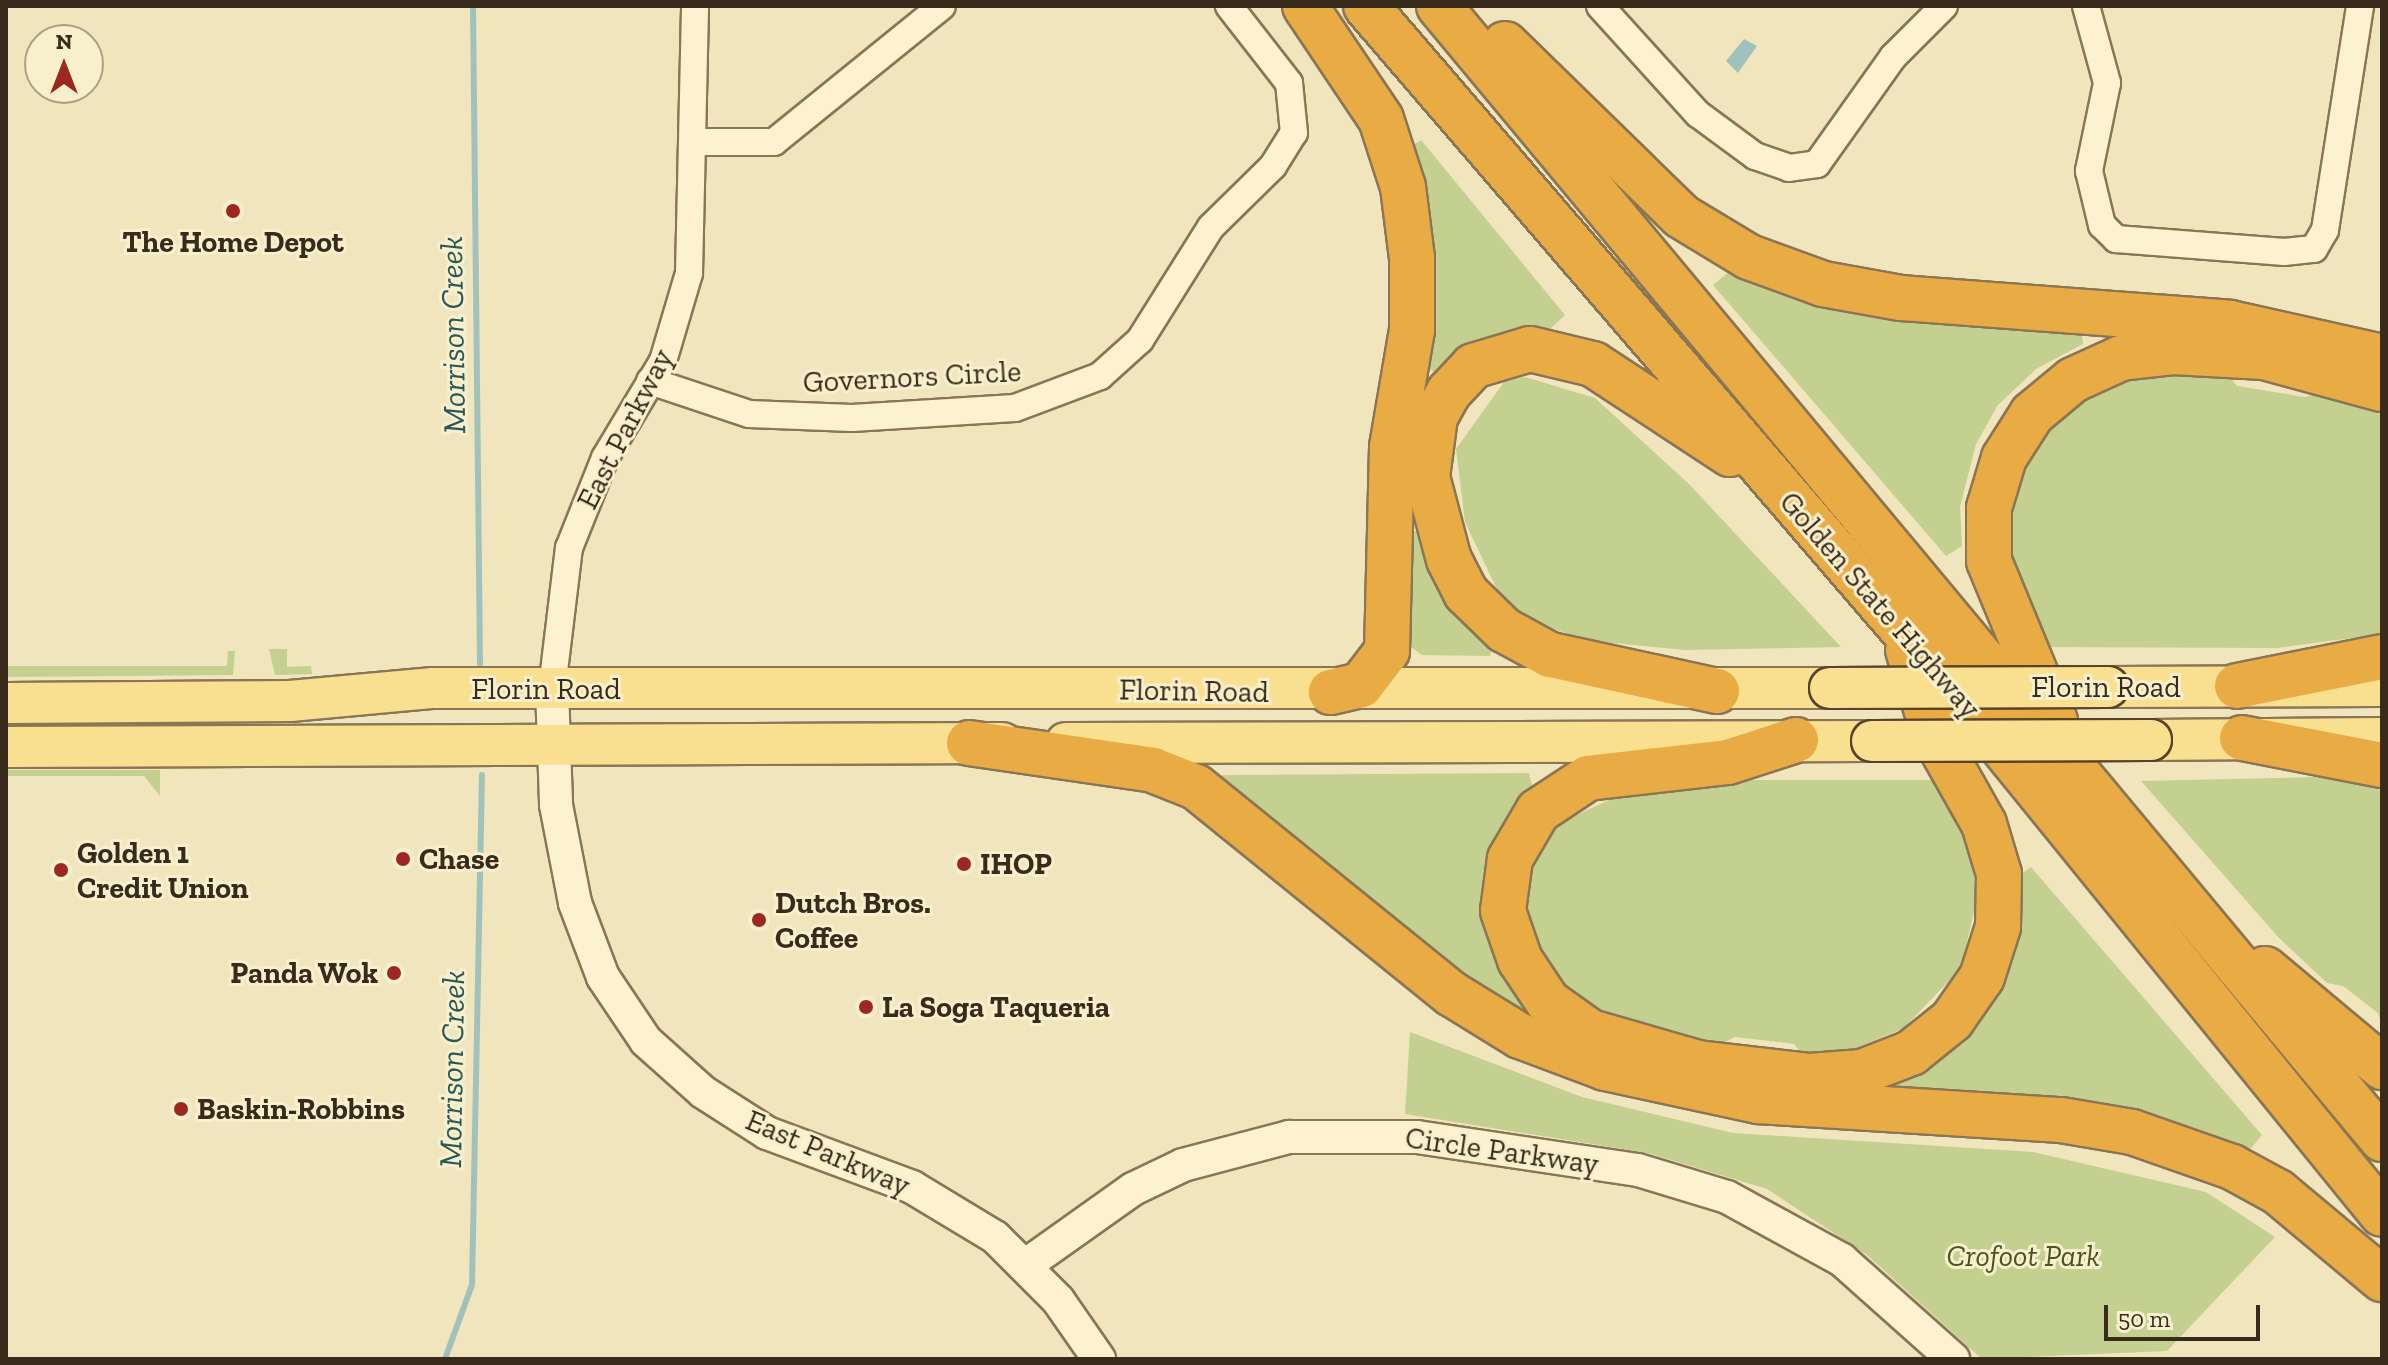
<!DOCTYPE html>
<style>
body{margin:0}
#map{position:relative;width:2388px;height:1365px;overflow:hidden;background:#f1e5bd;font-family:"Zilla Slab",serif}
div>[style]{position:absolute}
.green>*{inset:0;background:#c4d090}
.water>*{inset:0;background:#a1c2bb}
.stream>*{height:6px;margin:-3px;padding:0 3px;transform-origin:3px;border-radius:3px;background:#a1c2bb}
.roads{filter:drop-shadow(2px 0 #8a7555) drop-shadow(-2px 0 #8a7555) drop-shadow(0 2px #8a7555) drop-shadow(0 -2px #8a7555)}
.minor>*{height:26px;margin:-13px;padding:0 13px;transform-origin:13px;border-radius:13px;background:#fcf2d0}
.tertiary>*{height:32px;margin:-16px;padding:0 16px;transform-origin:16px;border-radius:16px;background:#fcf2d0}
.primary>*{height:40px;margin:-20px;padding:0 20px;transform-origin:20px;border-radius:20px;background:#f9df90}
.motorway>*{height:44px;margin:-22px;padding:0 22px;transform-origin:22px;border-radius:22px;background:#e9ac45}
.bridges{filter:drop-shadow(2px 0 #57422a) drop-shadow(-2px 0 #57422a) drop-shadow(0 2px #57422a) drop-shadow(0 -2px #57422a)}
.primary-bridge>*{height:40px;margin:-20px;padding:0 20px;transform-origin:20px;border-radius:20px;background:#f9df90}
.dots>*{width:22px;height:22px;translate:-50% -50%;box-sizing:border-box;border:4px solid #f8efcd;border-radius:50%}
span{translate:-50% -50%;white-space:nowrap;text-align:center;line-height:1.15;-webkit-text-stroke:6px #f8efcd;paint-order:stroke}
.poi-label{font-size:30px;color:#382b1b;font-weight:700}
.left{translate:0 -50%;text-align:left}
.right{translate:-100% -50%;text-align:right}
.street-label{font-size:30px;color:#382b1b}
.park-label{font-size:30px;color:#45561f;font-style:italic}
.water-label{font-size:32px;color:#285959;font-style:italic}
.frame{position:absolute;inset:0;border:8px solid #382b1b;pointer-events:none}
.north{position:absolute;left:24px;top:24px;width:80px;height:80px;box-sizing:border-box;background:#f8efcd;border:2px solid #aba186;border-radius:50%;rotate:0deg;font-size:22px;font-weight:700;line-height:32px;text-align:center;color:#382b1b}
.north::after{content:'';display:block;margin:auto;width:28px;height:36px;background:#9e2820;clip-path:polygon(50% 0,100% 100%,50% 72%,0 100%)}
.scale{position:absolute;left:2104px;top:1305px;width:156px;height:36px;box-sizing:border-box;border:4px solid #382b1b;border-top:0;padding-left:10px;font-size:24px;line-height:28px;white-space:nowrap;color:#382b1b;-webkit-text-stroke:6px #f8efcd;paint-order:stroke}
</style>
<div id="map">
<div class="green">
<div style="clip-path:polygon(1421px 140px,1565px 315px,1549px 330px,1529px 329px,1439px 375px,1424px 366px,1406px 150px)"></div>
<div style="clip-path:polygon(1735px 267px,2081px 328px,2083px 344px,2036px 369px,1998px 405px,1976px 444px,1960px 507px,1962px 546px,1946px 556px,1713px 285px)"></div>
<div style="clip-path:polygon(2224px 370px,2237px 386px,2305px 397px,2327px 390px,2382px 405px,2382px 634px,2277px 648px,2044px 647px,2003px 563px,2013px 475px,2034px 432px,2107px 378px)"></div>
<div style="clip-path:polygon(1525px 377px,1595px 398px,1689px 484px,1841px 647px,1685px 650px,1592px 641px,1527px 621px,1502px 600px,1465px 522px,1456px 449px,1504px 382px)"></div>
<div style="clip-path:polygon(1407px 531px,1419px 531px,1494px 641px,1490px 656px,1422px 655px,1406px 643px)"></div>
<div style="clip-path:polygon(269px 649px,287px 649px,287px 667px,311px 666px,312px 674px,275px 675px)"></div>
<div style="clip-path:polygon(228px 651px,235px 651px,233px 675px,6px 677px,6px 666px,227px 666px)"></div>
<div style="clip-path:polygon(6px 770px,160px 770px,160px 796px,144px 776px,6px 776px)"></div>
<div style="clip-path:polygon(1529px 773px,1535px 797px,1514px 822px,1527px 999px,1518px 1015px,1222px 793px,1222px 775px)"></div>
<div style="clip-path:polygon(2321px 777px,2382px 788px,2382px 1025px,2378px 1013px,2343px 986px,2327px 983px,2279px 938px,2141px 781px)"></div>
<div style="clip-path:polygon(1733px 780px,1939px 780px,1960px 815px,1978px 894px,1961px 968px,1904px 1028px,1856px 1048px,1804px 1056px,1794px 1044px,1735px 1037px,1717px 1046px,1606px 1018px,1542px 965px,1526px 927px,1523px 891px,1550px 827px,1618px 796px)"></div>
<div style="clip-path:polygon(2031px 867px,2262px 1135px,2247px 1153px,2157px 1116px,2111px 1107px,1898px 1092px,1898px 1078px,2015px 942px,2018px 877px)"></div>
<div style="clip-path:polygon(1410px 1032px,1582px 1097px,1733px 1133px,2033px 1152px,2206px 1192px,2275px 1237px,2167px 1351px,1982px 1359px,1867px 1255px,1767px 1189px,1648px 1153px,1405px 1114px)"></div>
</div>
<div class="water">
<div style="clip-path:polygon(1744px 39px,1757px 46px,1738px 73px,1726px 61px)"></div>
</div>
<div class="stream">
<div style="left:473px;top:6px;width:658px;rotate:89.39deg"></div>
<div style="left:445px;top:1359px;width:79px;rotate:-70deg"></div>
<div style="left:472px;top:1285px;width:510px;rotate:-88.88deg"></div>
</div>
<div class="roads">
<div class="minor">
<div style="left:1600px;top:6px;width:146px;rotate:47.8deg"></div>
<div style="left:1698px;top:114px;width:71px;rotate:36.4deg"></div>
<div style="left:1755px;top:156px;width:36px;rotate:19deg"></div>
<div style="left:1789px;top:168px;width:28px;rotate:-8deg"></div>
<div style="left:1817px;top:164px;width:131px;rotate:-54.6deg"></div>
<div style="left:1893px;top:57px;width:72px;rotate:-45deg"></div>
<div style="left:2086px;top:6px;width:80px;rotate:74.7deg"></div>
<div style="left:2107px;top:83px;width:90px;rotate:101.6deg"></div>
<div style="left:2089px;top:171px;width:56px;rotate:76.5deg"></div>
<div style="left:2102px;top:225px;width:20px;rotate:45deg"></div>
<div style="left:2116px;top:239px;width:169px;rotate:4.4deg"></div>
<div style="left:2284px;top:252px;width:30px;rotate:-6deg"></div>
<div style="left:2314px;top:249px;width:22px;rotate:-60deg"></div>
<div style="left:2325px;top:230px;width:227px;rotate:-81.1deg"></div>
<div style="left:695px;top:142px;width:79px"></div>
<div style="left:774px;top:142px;width:216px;rotate:-39deg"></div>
<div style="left:650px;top:381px;width:104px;rotate:18.4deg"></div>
<div style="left:749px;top:414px;width:103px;rotate:2.2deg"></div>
<div style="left:852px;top:418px;width:163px;rotate:-3.5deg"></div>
<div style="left:1015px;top:408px;width:91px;rotate:-20.6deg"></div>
<div style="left:1100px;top:376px;width:54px;rotate:-42deg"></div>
<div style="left:1140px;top:340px;width:133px;rotate:-57.9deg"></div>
<div style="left:1211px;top:227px;width:87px;rotate:-44.5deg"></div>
<div style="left:1273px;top:166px;width:39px;rotate:-58deg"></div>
<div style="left:1294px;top:133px;width:50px;rotate:-95.7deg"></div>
<div style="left:1289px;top:83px;width:98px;rotate:-127.9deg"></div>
<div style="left:552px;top:688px;width:141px;rotate:-83.1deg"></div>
<div style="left:569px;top:548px;width:97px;rotate:-68.2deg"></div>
<div style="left:605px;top:458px;width:113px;rotate:-59.1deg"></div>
<div style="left:663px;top:361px;width:92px;rotate:-73.5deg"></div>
<div style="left:689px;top:273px;width:267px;rotate:-88.7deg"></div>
</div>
<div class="tertiary">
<div style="left:552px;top:688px;width:117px;rotate:88deg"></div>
<div style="left:556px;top:805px;width:100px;rotate:79deg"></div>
<div style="left:575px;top:903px;width:79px;rotate:69.3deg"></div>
<div style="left:603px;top:977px;width:77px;rotate:56.1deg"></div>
<div style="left:646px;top:1041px;width:76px;rotate:41.8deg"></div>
<div style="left:703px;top:1092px;width:76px;rotate:32.6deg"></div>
<div style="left:767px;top:1133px;width:155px;rotate:20.4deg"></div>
<div style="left:912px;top:1187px;width:97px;rotate:31.1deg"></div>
<div style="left:995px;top:1237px;width:89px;rotate:45deg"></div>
<div style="left:1058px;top:1300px;width:72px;rotate:55.2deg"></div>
<div style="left:1026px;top:1265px;width:131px;rotate:-35.4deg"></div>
<div style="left:1133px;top:1189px;width:55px;rotate:-25.6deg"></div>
<div style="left:1183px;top:1165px;width:110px;rotate:-14.8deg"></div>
<div style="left:1289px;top:1137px;width:128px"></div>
<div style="left:1417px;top:1137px;width:223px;rotate:8.5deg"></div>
<div style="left:1638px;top:1170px;width:93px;rotate:16.9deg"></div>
<div style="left:1727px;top:1197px;width:131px;rotate:28.7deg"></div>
<div style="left:1842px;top:1260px;width:149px;rotate:41.7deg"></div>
</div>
<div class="primary">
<div style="left:2108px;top:687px;width:274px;rotate:-0.2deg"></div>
<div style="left:6px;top:703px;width:284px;rotate:-0.4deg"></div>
<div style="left:290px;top:701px;width:144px;rotate:-5.2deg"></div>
<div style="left:433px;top:688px;width:1397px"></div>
<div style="left:2151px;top:740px;width:231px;rotate:-0.5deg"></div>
<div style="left:1066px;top:743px;width:806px;rotate:-0.14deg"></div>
<div style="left:6px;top:747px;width:996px;rotate:-0.23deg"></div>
</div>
<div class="motorway">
<div style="left:1305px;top:6px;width:136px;rotate:56.1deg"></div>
<div style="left:1381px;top:119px;width:71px;rotate:72.1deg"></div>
<div style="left:1403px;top:187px;width:72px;rotate:82.8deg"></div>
<div style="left:1412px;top:258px;width:72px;rotate:90deg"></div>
<div style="left:1412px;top:330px;width:119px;rotate:99.7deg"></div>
<div style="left:1392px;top:447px;width:204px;rotate:91.4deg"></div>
<div style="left:1387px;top:651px;width:43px;rotate:127.4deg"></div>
<div style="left:1361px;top:685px;width:31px;rotate:167deg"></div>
<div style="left:1366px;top:6px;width:938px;rotate:49.28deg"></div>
<div style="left:1978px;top:717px;width:640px;rotate:50.89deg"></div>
<div style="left:1439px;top:6px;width:1474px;rotate:50.23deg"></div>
<div style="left:1505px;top:44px;width:246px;rotate:44.3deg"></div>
<div style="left:1681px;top:216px;width:79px;rotate:31.1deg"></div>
<div style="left:1749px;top:257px;width:79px;rotate:20deg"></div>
<div style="left:1823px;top:284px;width:79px;rotate:10.2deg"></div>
<div style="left:1901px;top:298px;width:330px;rotate:4.3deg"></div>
<div style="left:2230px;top:323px;width:156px;rotate:12.6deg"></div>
<div style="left:2237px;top:686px;width:148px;rotate:-11.3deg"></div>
<div style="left:1717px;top:691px;width:171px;rotate:-167.8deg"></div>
<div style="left:1550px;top:655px;width:52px;rotate:-151.5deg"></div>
<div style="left:1504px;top:630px;width:53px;rotate:-135.8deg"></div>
<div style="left:1466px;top:593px;width:37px;rotate:-117deg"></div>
<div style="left:1449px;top:560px;width:86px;rotate:-104.8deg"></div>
<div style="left:1427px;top:477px;width:61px;rotate:-82.4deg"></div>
<div style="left:1435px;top:417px;width:29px;rotate:-61deg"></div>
<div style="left:1449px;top:392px;width:35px;rotate:-47deg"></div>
<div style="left:1473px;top:366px;width:59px;rotate:-16.6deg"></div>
<div style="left:1530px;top:349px;width:65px;rotate:13.4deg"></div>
<div style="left:1593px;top:364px;width:164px;rotate:33.3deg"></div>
<div style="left:2055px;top:721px;width:173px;rotate:-112.4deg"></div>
<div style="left:1989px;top:561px;width:53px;rotate:-90deg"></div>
<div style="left:1989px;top:508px;width:52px;rotate:-73.3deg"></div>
<div style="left:2004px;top:458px;width:52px;rotate:-57.5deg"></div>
<div style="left:2032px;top:414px;width:53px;rotate:-39.7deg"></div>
<div style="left:2073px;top:380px;width:53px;rotate:-24.6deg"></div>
<div style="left:2121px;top:358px;width:52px;rotate:-6.6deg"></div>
<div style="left:2173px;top:352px;width:91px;rotate:3.1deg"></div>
<div style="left:2264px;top:357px;width:122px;rotate:15.2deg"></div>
<div style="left:2242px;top:738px;width:143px;rotate:10.9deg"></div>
<div style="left:1796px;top:740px;width:71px;rotate:162.1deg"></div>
<div style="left:1728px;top:762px;width:141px;rotate:173.5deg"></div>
<div style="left:1588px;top:778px;width:60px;rotate:146.6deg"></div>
<div style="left:1538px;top:811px;width:56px;rotate:120.3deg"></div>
<div style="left:1510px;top:859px;width:52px;rotate:97.7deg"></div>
<div style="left:1503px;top:911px;width:52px;rotate:70.9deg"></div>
<div style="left:1520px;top:960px;width:50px;rotate:56.3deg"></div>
<div style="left:1548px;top:1002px;width:52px;rotate:35.5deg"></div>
<div style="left:1590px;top:1032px;width:112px;rotate:16deg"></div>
<div style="left:1698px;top:1063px;width:113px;rotate:6.6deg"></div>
<div style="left:1810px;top:1076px;width:52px;rotate:-4.4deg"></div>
<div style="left:1862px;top:1072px;width:53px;rotate:-21.2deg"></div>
<div style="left:1911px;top:1053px;width:53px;rotate:-38.8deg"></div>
<div style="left:1952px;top:1020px;width:52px;rotate:-55.1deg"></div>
<div style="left:1982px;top:977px;width:52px;rotate:-72.3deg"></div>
<div style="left:1998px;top:927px;width:53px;rotate:-88.9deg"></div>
<div style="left:1999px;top:874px;width:52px;rotate:-106.7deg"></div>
<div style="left:1984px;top:824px;width:100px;rotate:-119.4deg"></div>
<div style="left:1935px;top:737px;width:91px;rotate:-107.2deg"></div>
<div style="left:969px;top:743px;width:186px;rotate:8.3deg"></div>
<div style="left:1153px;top:770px;width:46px;rotate:21.6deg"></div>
<div style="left:1196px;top:787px;width:329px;rotate:39deg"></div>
<div style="left:1452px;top:994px;width:80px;rotate:31.7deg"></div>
<div style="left:1520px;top:1036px;width:91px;rotate:20.6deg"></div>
<div style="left:1605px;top:1068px;width:157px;rotate:12.2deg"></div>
<div style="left:1758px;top:1101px;width:304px;rotate:3.6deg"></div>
<div style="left:2061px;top:1120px;width:72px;rotate:9.6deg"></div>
<div style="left:2132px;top:1132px;width:106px;rotate:19.3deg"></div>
<div style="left:2232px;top:1167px;width:52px;rotate:28.5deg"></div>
<div style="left:2278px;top:1192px;width:136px;rotate:39.9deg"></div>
<div style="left:2265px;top:969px;width:153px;rotate:39.9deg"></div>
</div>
</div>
<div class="bridges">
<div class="primary-bridge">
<div style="left:1830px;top:688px;width:278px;rotate:-0.2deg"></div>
<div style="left:1872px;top:741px;width:279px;rotate:-0.2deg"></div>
</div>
</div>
<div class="dots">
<div style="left:233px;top:211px;background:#9e2820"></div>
<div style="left:403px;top:859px;background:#9e2820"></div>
<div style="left:964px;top:864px;background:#9e2820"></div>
<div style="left:61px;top:870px;background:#9e2820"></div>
<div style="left:759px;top:920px;background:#9e2820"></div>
<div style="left:394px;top:973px;background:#9e2820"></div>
<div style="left:866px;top:1007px;background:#9e2820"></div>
<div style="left:181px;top:1109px;background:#9e2820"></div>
</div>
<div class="poi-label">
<span style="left:233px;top:242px">The Home Depot</span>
<span class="left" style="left:77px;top:870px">Golden 1<br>Credit Union</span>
<span class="left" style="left:419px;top:859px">Chase</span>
<span class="left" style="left:980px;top:864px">IHOP</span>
<span class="left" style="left:775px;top:920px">Dutch Bros.<br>Coffee</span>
<span class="right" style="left:378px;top:973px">Panda Wok</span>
<span class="left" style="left:882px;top:1007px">La Soga Taqueria</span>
<span class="left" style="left:197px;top:1109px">Baskin-Robbins</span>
</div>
<div class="street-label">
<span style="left:912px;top:377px;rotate:-3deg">Governors Circle</span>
<span style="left:625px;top:429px;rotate:-63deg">East Parkway</span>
<span style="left:1880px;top:605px;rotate:49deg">Golden State Highway</span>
<span style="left:2106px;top:687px">Florin Road</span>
<span style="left:546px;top:689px">Florin Road</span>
<span style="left:1194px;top:691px;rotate:1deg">Florin Road</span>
<span style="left:1502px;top:1151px;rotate:8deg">Circle Parkway</span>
<span style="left:828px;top:1153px;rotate:23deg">East Parkway</span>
</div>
<div class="park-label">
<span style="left:2023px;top:1256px">Crofoot Park</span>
</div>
<div class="water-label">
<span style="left:453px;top:335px;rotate:-91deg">Morrison Creek</span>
<span style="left:452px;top:1069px;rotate:-89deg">Morrison Creek</span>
</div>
<div class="frame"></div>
<div class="north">N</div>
<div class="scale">50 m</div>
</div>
